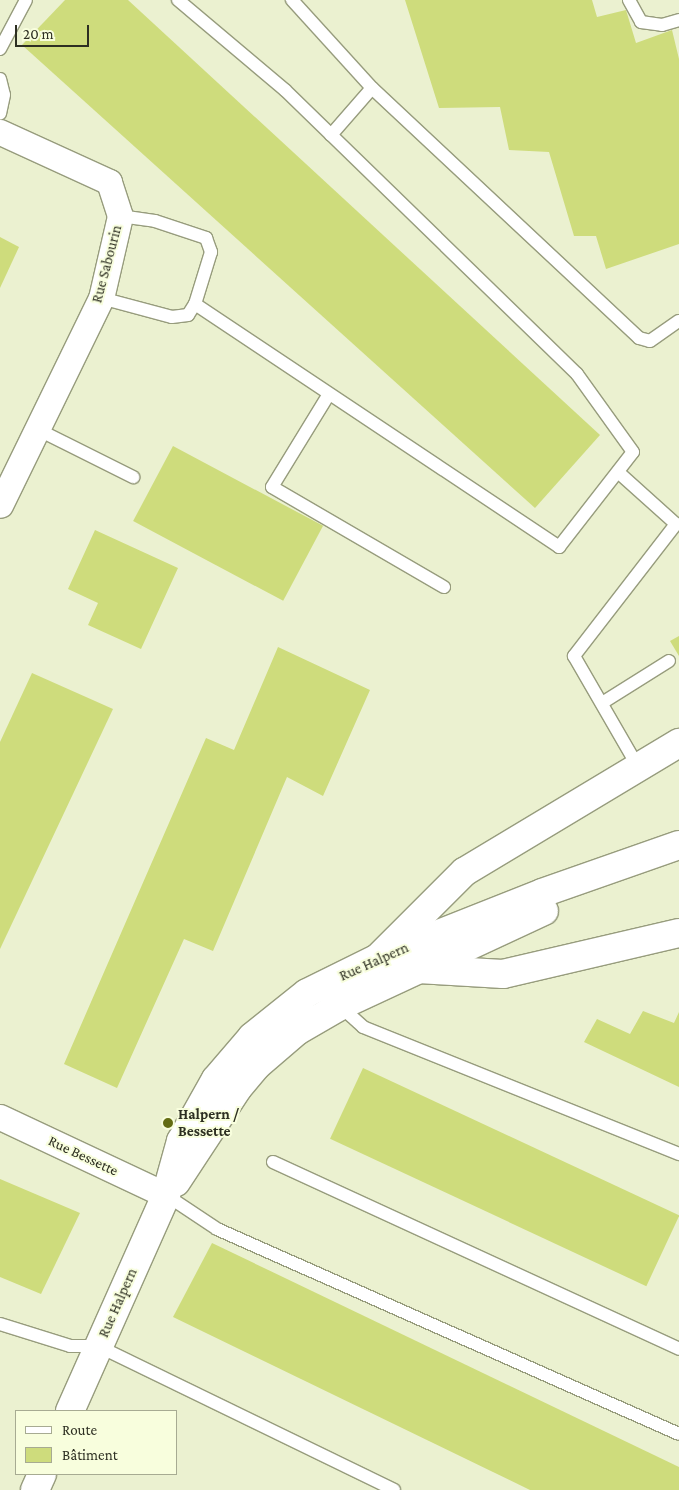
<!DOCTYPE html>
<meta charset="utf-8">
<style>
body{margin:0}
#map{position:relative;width:679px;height:1490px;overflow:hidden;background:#ebf1d0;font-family:"Crimson Pro",serif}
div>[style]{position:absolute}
.building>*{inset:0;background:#cedc7c;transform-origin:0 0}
.roads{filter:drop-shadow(1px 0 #979c7d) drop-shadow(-1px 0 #979c7d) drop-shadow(0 1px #979c7d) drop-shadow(0 -1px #979c7d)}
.service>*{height:12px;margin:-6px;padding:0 6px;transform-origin:6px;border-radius:6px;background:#fff}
.minor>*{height:25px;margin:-12.5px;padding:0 12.5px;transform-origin:12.5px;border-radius:12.5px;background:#fff}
.tertiary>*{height:28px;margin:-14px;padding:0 14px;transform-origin:14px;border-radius:14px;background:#fff}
.primary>*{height:28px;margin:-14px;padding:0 14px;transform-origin:14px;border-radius:14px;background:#fff}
.dots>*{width:14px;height:14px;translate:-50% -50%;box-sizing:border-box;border:2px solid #f8fedd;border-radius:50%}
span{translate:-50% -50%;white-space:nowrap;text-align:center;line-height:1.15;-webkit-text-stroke:4px #f8fedd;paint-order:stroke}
.street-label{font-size:15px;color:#2d2f22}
.poi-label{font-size:15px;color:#2d2f22;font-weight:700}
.left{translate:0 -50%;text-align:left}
.legend{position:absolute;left:15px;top:1410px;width:162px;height:65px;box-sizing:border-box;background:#f8fedd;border:1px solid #a7ab92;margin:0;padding:6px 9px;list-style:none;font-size:15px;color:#2d2f22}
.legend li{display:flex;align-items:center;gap:10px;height:25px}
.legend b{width:25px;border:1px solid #a7ab92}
.scale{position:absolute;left:15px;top:25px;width:74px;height:22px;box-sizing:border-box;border:2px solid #2d2f22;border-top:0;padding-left:6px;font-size:15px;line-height:18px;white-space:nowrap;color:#2d2f22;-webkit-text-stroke:4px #f8fedd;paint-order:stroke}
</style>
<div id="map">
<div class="building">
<div style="clip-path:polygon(65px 0,128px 0,600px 435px,535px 508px,22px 45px)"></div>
<div style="clip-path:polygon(405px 0,592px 0,597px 17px,626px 10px,636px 43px,672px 30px,679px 59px,679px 244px,606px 269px,596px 236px,574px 236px,549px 152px,509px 150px,500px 107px,439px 108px)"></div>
<div style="clip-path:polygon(0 237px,19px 247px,0 288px)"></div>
<div style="left:173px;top:446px;width:170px;height:85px;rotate:28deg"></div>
<div style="clip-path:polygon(95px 530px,178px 568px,141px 649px,88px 625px,98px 603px,68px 589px)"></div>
<div style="clip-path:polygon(679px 636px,679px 656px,670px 641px)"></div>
<div style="clip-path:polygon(278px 647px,370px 690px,323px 796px,287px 777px,213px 951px,184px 939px,117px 1088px,64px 1064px,206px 738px,234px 750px)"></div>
<div style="clip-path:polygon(32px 673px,113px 709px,0 949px,0 742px)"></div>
<div style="clip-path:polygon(643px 1011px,674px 1023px,679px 1012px,679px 1087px,584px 1042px,597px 1019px,630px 1034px)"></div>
<div style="left:363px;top:1068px;width:349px;height:78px;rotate:25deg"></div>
<div style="clip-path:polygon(0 1179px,80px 1213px,41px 1294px,0 1277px)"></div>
<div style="clip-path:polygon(212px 1243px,679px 1467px,679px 1490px,530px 1490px,173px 1317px)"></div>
</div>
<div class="roads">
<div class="service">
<div style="left:292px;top:0;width:119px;rotate:47.7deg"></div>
<div style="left:372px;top:88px;width:366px;rotate:43.1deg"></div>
<div style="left:639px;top:338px;width:11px;rotate:15deg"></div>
<div style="left:650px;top:341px;width:35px;rotate:-35deg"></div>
<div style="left:629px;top:0;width:25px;rotate:61deg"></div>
<div style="left:641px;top:22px;width:21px;rotate:8deg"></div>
<div style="left:662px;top:25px;width:18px;rotate:-16deg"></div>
<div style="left:0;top:49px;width:55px;rotate:-62deg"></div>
<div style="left:0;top:79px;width:16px;rotate:76deg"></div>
<div style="left:4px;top:95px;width:19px;rotate:102deg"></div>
<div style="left:331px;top:135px;width:62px;rotate:-48.9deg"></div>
<div style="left:120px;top:216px;width:35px;rotate:8deg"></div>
<div style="left:155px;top:221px;width:54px;rotate:18.4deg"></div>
<div style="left:206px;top:238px;width:15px;rotate:70deg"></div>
<div style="left:211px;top:252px;width:54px;rotate:107.1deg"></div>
<div style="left:101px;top:298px;width:73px;rotate:15deg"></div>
<div style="left:172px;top:317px;width:16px;rotate:-7deg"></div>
<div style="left:188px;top:315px;width:13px;rotate:-58deg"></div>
<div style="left:195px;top:304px;width:438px;rotate:33.7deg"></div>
<div style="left:559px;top:547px;width:120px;rotate:-52.1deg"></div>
<div style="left:633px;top:452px;width:96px;rotate:-125.7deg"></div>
<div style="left:577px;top:374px;width:407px;rotate:-135.8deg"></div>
<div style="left:285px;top:90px;width:140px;rotate:-139.9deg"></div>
<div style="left:329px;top:394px;width:109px;rotate:121.5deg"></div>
<div style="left:272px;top:487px;width:199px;rotate:30.2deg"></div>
<div style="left:35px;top:428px;width:110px;rotate:26.6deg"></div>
<div style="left:618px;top:472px;width:78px;rotate:41.9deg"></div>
<div style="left:676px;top:524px;width:167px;rotate:127.7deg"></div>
<div style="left:574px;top:656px;width:128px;rotate:60deg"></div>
<div style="left:602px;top:703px;width:79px;rotate:-32.1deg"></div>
<div style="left:340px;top:1006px;width:31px;rotate:42deg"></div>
<div style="left:363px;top:1027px;width:341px;rotate:21.9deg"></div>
<div style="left:273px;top:1162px;width:447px;rotate:24.7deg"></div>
<div style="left:166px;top:1195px;width:61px;rotate:33.7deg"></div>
<div style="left:217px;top:1229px;width:505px;rotate:23.93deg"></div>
<div style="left:0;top:1324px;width:73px;rotate:17.4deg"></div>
<div style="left:70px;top:1346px;width:28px"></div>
<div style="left:98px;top:1346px;width:329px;rotate:25.9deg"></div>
</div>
<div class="minor">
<div style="left:0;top:132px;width:120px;rotate:24.6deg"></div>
<div style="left:109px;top:182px;width:36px;rotate:72deg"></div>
<div style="left:120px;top:216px;width:84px;rotate:103deg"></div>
<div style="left:101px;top:298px;width:230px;rotate:116deg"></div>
<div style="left:0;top:1117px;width:183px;rotate:25.2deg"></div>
</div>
<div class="tertiary">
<div style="left:176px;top:1182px;width:111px;rotate:-56.7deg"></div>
<div style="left:237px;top:1089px;width:30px;rotate:-50deg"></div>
<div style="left:256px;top:1066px;width:54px;rotate:-40.5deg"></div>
<div style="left:297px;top:1031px;width:50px;rotate:-30.2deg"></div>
<div style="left:340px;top:1006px;width:225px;rotate:-25deg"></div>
<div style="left:70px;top:1411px;width:236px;rotate:-66deg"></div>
<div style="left:166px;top:1195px;width:56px;rotate:-74.5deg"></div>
<div style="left:181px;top:1141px;width:71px;rotate:-60.6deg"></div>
<div style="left:216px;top:1079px;width:55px;rotate:-49.4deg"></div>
<div style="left:252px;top:1037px;width:70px;rotate:-38.7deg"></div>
<div style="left:307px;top:993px;width:79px;rotate:-26.2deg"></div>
<div style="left:378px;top:958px;width:176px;rotate:-21.6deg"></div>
<div style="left:542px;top:893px;width:145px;rotate:-19.3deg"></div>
<div style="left:35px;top:1490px;width:17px;rotate:-66deg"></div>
</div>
<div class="primary">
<div style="left:378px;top:958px;width:122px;rotate:-45deg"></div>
<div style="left:464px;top:872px;width:251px;rotate:-31deg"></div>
<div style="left:418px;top:969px;width:85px;rotate:3.4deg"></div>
<div style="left:503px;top:974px;width:181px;rotate:-13.1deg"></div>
</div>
</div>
<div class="dots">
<div style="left:168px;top:1123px;background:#636c13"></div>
</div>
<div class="street-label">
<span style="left:107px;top:264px;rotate:-75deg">Rue Sabourin</span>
<span style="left:374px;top:962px;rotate:-24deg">Rue Halpern</span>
<span style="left:83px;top:1156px;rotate:25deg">Rue Bessette</span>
<span style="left:118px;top:1303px;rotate:-66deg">Rue Halpern</span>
</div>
<div class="poi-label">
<span class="left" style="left:178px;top:1123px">Halpern /<br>Bessette</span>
</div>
<ul class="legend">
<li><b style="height:6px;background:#fff"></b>Route</li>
<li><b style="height:14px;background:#cedc7c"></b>Bâtiment</li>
</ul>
<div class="scale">20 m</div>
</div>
